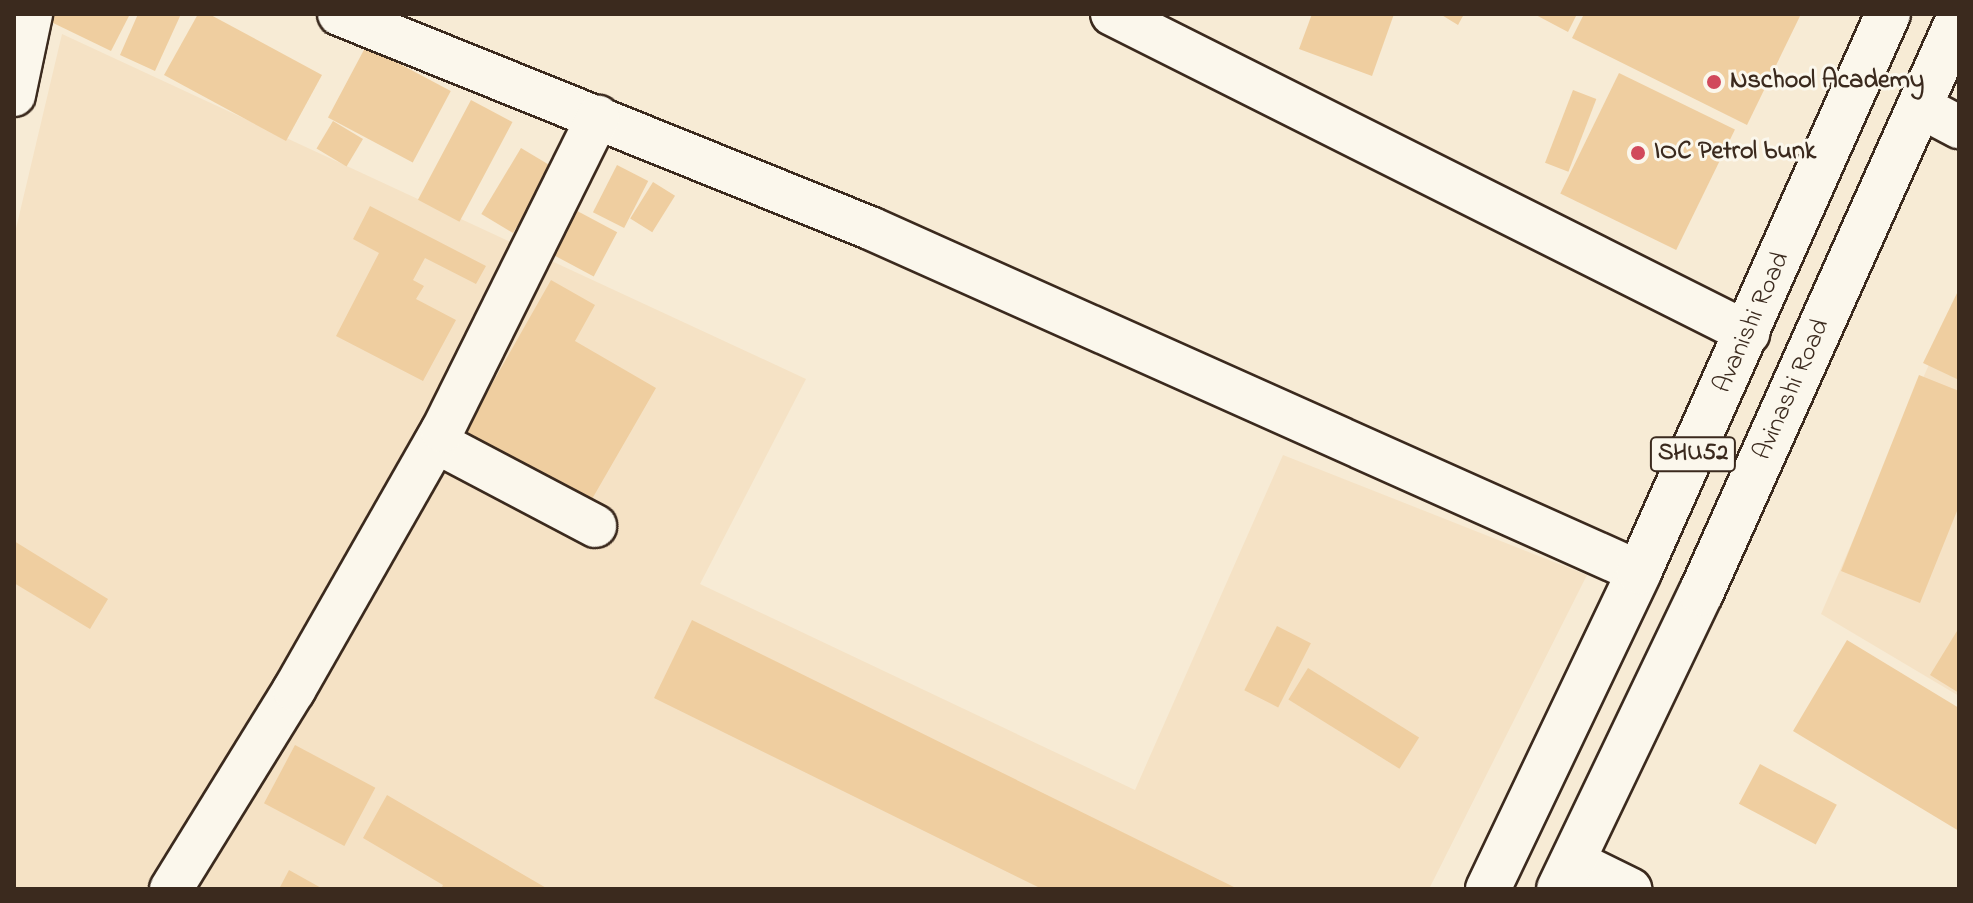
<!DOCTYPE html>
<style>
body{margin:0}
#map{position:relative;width:1973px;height:903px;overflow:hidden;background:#f7ebd5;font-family:"Indie Flower",sans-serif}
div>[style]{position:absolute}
.built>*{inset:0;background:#f5e2c5}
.building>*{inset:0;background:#efcea0;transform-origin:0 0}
.roads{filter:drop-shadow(2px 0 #3b2a1e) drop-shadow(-2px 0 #3b2a1e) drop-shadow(0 2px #3b2a1e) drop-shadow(0 -2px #3b2a1e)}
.minor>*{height:42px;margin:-21px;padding:0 21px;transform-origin:21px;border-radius:21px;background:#fbf7ec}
.major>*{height:44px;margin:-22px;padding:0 22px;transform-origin:22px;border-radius:22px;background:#fbf7ec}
.dots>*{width:22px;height:22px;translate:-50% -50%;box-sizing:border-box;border:4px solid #fbf7ec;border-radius:50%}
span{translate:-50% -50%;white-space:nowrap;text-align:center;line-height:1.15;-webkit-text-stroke:6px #fbf7ec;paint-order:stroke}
.shield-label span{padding:2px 6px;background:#fbf7ec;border:2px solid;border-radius:6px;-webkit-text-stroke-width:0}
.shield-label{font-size:24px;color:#3b2a1e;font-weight:700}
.poi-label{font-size:26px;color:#3b2a1e;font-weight:700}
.left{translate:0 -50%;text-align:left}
.street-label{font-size:26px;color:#3b2a1e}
.frame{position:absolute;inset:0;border:16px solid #3b2a1e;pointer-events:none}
</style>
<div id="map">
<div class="built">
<div style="clip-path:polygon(62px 34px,806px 379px,700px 584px,1135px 790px,1283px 455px,1587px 575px,1429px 889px,14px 889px,14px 237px)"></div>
<div style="clip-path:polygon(1959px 295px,1959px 696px,1821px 614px)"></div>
</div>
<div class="building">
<div style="clip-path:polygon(52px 14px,130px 14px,111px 51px,49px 21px)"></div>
<div style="clip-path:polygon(138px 14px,181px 14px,155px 71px,120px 55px)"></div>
<div style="clip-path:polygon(198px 14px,209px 14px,322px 75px,286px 141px,164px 75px)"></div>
<div style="clip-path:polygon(1312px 14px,1394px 14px,1372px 76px,1299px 49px)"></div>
<div style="clip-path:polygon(1440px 14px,1464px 14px,1458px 25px)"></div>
<div style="clip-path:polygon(1534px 14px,1577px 14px,1568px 32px)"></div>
<div style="clip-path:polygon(1584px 14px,1801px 14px,1747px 125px,1572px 38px)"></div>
<div style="left:366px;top:46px;width:96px;height:81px;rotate:28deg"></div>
<div style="left:1619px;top:73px;width:129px;height:134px;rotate:26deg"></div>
<div style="left:1573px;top:90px;width:25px;height:78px;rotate:21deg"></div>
<div style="left:471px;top:100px;width:47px;height:113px;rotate:28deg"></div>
<div style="left:333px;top:121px;width:35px;height:32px;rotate:31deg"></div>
<div style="left:521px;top:148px;width:37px;height:77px;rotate:31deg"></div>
<div style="left:617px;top:165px;width:35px;height:53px;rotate:27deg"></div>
<div style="left:653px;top:182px;width:26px;height:43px;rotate:32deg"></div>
<div style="left:566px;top:205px;width:58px;height:50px;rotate:28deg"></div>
<div style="clip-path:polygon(370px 206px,486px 266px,476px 284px,425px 258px,413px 280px,424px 286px,416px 299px,456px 320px,423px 381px,336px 336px,379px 253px,353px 239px)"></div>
<div style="clip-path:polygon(551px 280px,595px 305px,575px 341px,656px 388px,588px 506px,463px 435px)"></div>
<div style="clip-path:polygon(1959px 289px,1959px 380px,1923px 363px)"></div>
<div style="clip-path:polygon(1919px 375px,1959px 391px,1959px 506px,1920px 603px,1841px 571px)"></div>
<div style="clip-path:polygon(14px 541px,108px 599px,90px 629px,14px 583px)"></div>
<div style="clip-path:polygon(692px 620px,1238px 889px,1042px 889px,654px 698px)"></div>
<div style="left:1277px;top:626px;width:38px;height:72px;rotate:27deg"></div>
<div style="clip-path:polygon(1957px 631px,1959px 633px,1959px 693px,1930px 675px)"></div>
<div style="clip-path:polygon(1847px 640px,1959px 708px,1959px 831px,1793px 731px)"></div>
<div style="left:1308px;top:668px;width:131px;height:37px;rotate:32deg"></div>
<div style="left:295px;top:745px;width:91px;height:66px;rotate:28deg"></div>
<div style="left:1760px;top:764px;width:87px;height:45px;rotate:28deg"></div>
<div style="clip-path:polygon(387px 795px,548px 889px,441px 889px,443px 885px,363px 838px)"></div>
<div style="clip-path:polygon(289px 870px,323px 889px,279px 889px)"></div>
</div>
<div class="roads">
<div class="minor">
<div style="left:339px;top:14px;width:573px;rotate:21.95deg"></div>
<div style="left:870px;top:228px;width:842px;rotate:24.1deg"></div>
<div style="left:1112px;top:14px;width:712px;rotate:26.64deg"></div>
<div style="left:14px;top:95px;width:83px;rotate:-78.1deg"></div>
<div style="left:1921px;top:107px;width:43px;rotate:27.8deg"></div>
<div style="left:436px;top:442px;width:180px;rotate:27.8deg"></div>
<div style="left:1573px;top:861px;width:64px;rotate:26.2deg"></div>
<div style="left:171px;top:889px;width:234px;rotate:-58.3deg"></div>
<div style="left:294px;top:690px;width:298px;rotate:-60.3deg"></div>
<div style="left:442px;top:431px;width:351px;rotate:-63.6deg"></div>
</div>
<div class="major">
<div style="left:1488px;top:889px;width:351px;rotate:-64.5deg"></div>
<div style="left:1639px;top:572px;width:611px;rotate:-65.95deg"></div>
<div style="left:1559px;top:889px;width:328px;rotate:-64.4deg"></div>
<div style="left:1701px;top:593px;width:630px;rotate:-65.83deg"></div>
</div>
</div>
<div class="dots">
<div style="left:1714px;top:82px;background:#d1495b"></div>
<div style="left:1638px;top:153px;background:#d1495b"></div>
</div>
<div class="shield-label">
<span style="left:1693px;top:454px">SHU52</span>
</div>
<div class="poi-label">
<span class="left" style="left:1730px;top:82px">Nschool Academy</span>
<span class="left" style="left:1654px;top:153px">IOC Petrol bunk</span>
</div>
<div class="street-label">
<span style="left:1753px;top:323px;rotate:-66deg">Avanishi Road</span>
<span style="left:1793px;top:390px;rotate:-66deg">Avinashi Road</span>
</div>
<div class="frame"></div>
</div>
